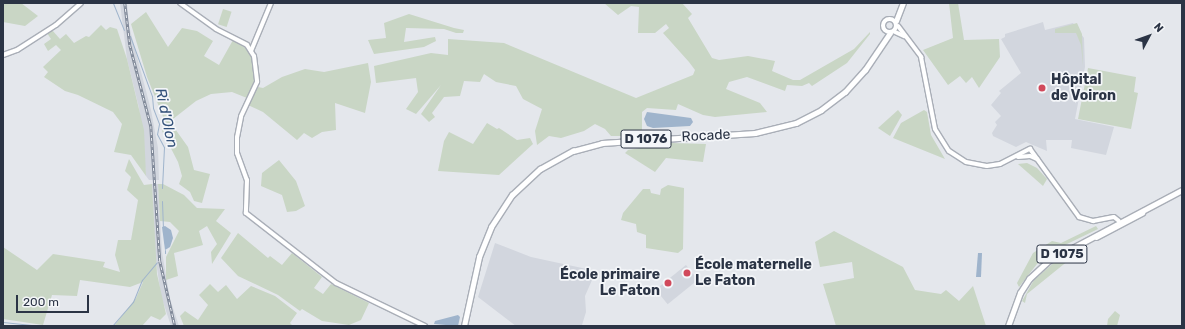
<!DOCTYPE html>
<meta charset="utf-8">
<style>
body{margin:0}
#map{position:relative;width:1185px;height:329px;overflow:hidden;background:#e4e7ec;font-family:Rubik,sans-serif}
div>[style]{position:absolute}
.built>*{inset:0;background:#d2d6de;transform-origin:0 0}
.green>*{inset:0;background:#c9d6c5;transform-origin:0 0}
.water>*{inset:0;background:#9fb4cc}
.stream>*{height:1px;margin:-0.5px;padding:0 0.5px;transform-origin:0.5px;border-radius:0.5px;background:#9fb4cc}
.roads{filter:drop-shadow(1px 0 #a9aeb7) drop-shadow(-1px 0 #a9aeb7) drop-shadow(0 1px #a9aeb7) drop-shadow(0 -1px #a9aeb7)}
.secondary>*{height:4px;margin:-2px;padding:0 2px;transform-origin:2px;border-radius:2px;background:#fff}
.primary>*{height:4.5px;margin:-2.25px;padding:0 2.25px;transform-origin:2.25px;border-radius:2.25px;background:#fff}
.primary>.ring{margin:-2.25px;padding:0;box-sizing:content-box;background:none;border:4.5px solid #fff;border-radius:50%}
.rail>*{height:2.5px;margin-top:-1.25px;transform-origin:0;background:repeating-linear-gradient(90deg,#f4f6f9 0 3px,#7d8696 0 6px);box-sizing:border-box;border-block:1px solid #7d8696}
.dots>*{width:11px;height:11px;translate:-50% -50%;box-sizing:border-box;border:2px solid #f4f6f9;border-radius:50%}
span{translate:-50% -50%;white-space:nowrap;text-align:center;line-height:1.15;-webkit-text-stroke:3.5px #f4f6f9;paint-order:stroke}
.shield-label span{padding:1px 3px;background:#f4f6f9;border:1px solid;border-radius:3px;-webkit-text-stroke-width:0}
.shield-label{font-size:13px;color:#2b3445;font-weight:700}
.poi-label{font-size:14px;color:#2b3445;font-weight:700}
.left{translate:0 -50%;text-align:left}
.right{translate:-100% -50%;text-align:right}
.street-label{font-size:14px;color:#2b3445}
.water-label{font-size:15px;color:#34527a;font-style:italic}
.frame{position:absolute;inset:0;border:4px solid #2b3445;pointer-events:none}
.north{position:absolute;left:1129px;top:16px;width:40px;height:40px;-webkit-text-stroke:3px #f4f6f9;paint-order:stroke;rotate:49deg;font-size:11px;font-weight:700;line-height:16px;text-align:center;color:#2b3445}
.north::after{content:'';display:block;margin:auto;width:14px;height:18px;background:#2b3445;clip-path:polygon(50% 0,100% 100%,50% 72%,0 100%)}
.scale{position:absolute;left:16px;top:295px;width:73px;height:18px;box-sizing:border-box;border:2px solid #2b3445;border-top:0;padding-left:5px;font-size:12px;line-height:14px;white-space:nowrap;color:#2b3445;-webkit-text-stroke:3px #f4f6f9;paint-order:stroke}
</style>
<div id="map">
<div class="built">
<div style="clip-path:polygon(120px 3px,127px 3px,129px 26px,151px 110px,158px 148px,159px 180px,149px 180px,146px 176px,139px 108px,127px 59px)"></div>
<div style="clip-path:polygon(1043px 22px,1045px 30px,1073px 23px,1084px 38px,1085px 67px,1075px 119px,1114px 127px,1106px 155px,1071px 148px,1072px 140px,1046px 140px,1047px 151px,1026px 142px,1016px 147px,993px 136px,992px 133px,997px 125px,995px 122px,1001px 116px,991px 105px,1001px 93px,999px 91px,1021px 73px,1001px 39px,1005px 37px,1005px 34px)"></div>
<div style="clip-path:polygon(152px 184px,158px 184px,162px 252px,170px 299px,179px 326px,171px 326px,161px 296px,155px 254px)"></div>
<div style="clip-path:polygon(495px 243px,531px 257px,596px 271px,585px 296px,586px 312px,582px 325px,516px 326px,478px 297px)"></div>
<div style="left:686px;top:265px;width:19px;height:39px;rotate:51deg"></div>
</div>
<div class="green">
<div style="clip-path:polygon(3px 3px,21px 3px,38px 16px,25px 26px,3px 22px)"></div>
<div style="clip-path:polygon(604px 3px,682px 3px,692px 14px,688px 18px,712px 58px,719px 60px,748px 56px,775px 61px,772px 71px,793px 80px,800px 80px,854px 49px,870px 32px,870px 34px,847px 63px,812px 86px,809px 83px,802px 86px,787px 85px,785px 91px,747px 77px,729px 82px,726px 89px,760px 103px,767px 112px,715px 117px,703px 115px,678px 104px,676px 110px,647px 108px,642px 112px,642px 136px,611px 136px,605px 129px,595px 124px,584px 131px,561px 138px,549px 136px,537px 145px,535px 131px,542px 109px,523px 99px,516px 86px,496px 82px,484px 74px,480px 82px,464px 81px,460px 96px,444px 97px,432px 113px,435px 117px,429px 122px,421px 114px,441px 85px,416px 114px,406px 109px,418px 92px,416px 78px,376px 83px,374px 66px,431px 53px,448px 55px,448px 39px,504px 43px,636px 98px,693px 75px,695px 70px,689px 62px,663px 33px,669px 28px,666px 24px,655px 33px,638px 33px,639px 7px,631px 6px,618px 15px)"></div>
<div style="clip-path:polygon(949px 3px,958px 3px,964px 40px,999px 39px,1000px 57px,979px 88px,972px 77px,966px 83px,960px 76px,948px 85px,923px 50px,953px 38px)"></div>
<div style="left:223px;top:9px;width:9px;height:16px;rotate:18deg"></div>
<div style="clip-path:polygon(146px 12px,168px 47px,182px 28px,197px 31px,213px 41px,204px 56px,219px 65px,233px 40px,247px 49px,254px 63px,254px 82px,247px 98px,232px 92px,211px 94px,196px 101px,173px 119px,173px 126px,188px 147px,194px 170px,210px 174px,202px 203px,194px 201px,190px 192px,179px 184px,182px 176px,178px 162px,162px 131px,164px 119px,147px 77px,131px 24px)"></div>
<div style="clip-path:polygon(409px 14px,454px 28px,464px 30px,463px 33px,456px 33px,444px 29px,406px 28px,404px 42px,435px 37px,436px 41px,424px 47px,374px 54px,368px 40px,386px 38px,384px 23px)"></div>
<div style="clip-path:polygon(1077px 23px,1082px 34px,1083px 66px,1081px 45px,1076px 33px,1055px 33px,1055px 29px)"></div>
<div style="clip-path:polygon(101px 25px,106px 30px,110px 27px,117px 29px,127px 59px,144px 130px,146px 176px,131px 155px,114px 152px,122px 124px,113px 112px,78px 95px,65px 91px,44px 77px,48px 72px,43px 67px,61px 50px,56px 45px,48px 51px,44px 44px,51px 39px,47px 33px,52px 30px,60px 39px,66px 34px,74px 43px,86px 36px,89px 37px)"></div>
<div style="clip-path:polygon(368px 63px,371px 82px,365px 113px,335px 103px,336px 130px,322px 132px,312px 138px,304px 133px,297px 140px,263px 112px,248px 105px,258px 87px,263px 88px,282px 77px,305px 69px,324px 72px)"></div>
<div style="clip-path:polygon(1088px 68px,1136px 77px,1134px 92px,1138px 93px,1131px 129px,1078px 119px)"></div>
<div style="clip-path:polygon(898px 110px,902px 115px,890px 136px,878px 128px)"></div>
<div style="clip-path:polygon(924px 110px,927px 112px,931px 135px,945px 159px,893px 138px,901px 123px)"></div>
<div style="clip-path:polygon(487px 123px,497px 129px,499px 128px,517px 140px,530px 138px,533px 144px,499px 175px,438px 171px,444px 141px,449px 132px,473px 144px)"></div>
<div style="clip-path:polygon(671px 143px,706px 144px,703px 162px,666px 158px,655px 172px,625px 153px,628px 150px)"></div>
<div style="clip-path:polygon(129px 159px,144px 185px,152px 184px,157px 274px,166px 314px,160px 320px,151px 316px,142px 326px,114px 326px,136px 298px,143px 282px,130px 287px,80px 280px,77px 296px,52px 295px,43px 325px,3px 319px,3px 247px,37px 270px,53px 254px,105px 262px,103px 267px,120px 272px,115px 255px,118px 240px,131px 240px,138px 200px,127px 190px,131px 177px,125px 171px)"></div>
<div style="clip-path:polygon(279px 160px,296px 181px,305px 206px,296px 211px,287px 212px,282px 195px,261px 186px,262px 173px)"></div>
<div style="clip-path:polygon(1027px 163px,1037px 168px,1047px 179px,1043px 186px,1018px 164px)"></div>
<div style="clip-path:polygon(158px 184px,163px 184px,184px 195px,197px 208px,225px 209px,216px 221px,231px 233px,212px 264px,211px 252px,217px 244px,207px 226px,199px 231px,203px 245px,174px 253px,178px 276px,166px 280px,166px 257px,179px 231px,170px 222px,160px 221px)"></div>
<div style="clip-path:polygon(668px 185px,684px 188px,683px 249px,678px 253px,646px 248px,646px 235px,637px 232px,636px 224px,621px 220px,623px 213px,643px 189px,650px 189px,651px 193px,660px 195px,661px 189px)"></div>
<div style="clip-path:polygon(1096px 226px,1098px 229px,1065px 245px,1037px 264px,1019px 287px,1017px 283px,1033px 253px,1052px 241px,1061px 243px)"></div>
<div style="clip-path:polygon(834px 231px,903px 267px,915px 290px,941px 294px,946px 290px,959px 301px,973px 286px,986px 326px,836px 326px,823px 284px,854px 278px,852px 262px,820px 267px,815px 242px)"></div>
<div style="clip-path:polygon(238px 233px,268px 258px,270px 256px,282px 265px,292px 253px,322px 277px,314px 288px,323px 294px,331px 284px,369px 303px,361px 320px,349px 325px,322px 321px,302px 309px,300px 311px,278px 295px,238px 276px,221px 258px)"></div>
<div style="clip-path:polygon(1095px 239px,1027px 294px,1025px 303px,1022px 301px,1034px 280px,1057px 260px)"></div>
<div style="clip-path:polygon(210px 284px,218px 292px,226px 285px,237px 299px,251px 286px,275px 296px,297px 313px,290px 323px,293px 326px,184px 326px,180px 316px,185px 311px,198px 320px,208px 305px,199px 295px)"></div>
<div style="clip-path:polygon(1115px 311px,1120px 315px,1117px 326px,1107px 326px,1108px 319px)"></div>
</div>
<div class="water">
<div style="clip-path:polygon(647px 112px,691px 118px,693px 122px,690px 126px,653px 128px,647px 126px,644px 119px)"></div>
<div style="clip-path:polygon(165px 226px,171px 230px,173px 238px,170px 247px,165px 250px,162px 227px)"></div>
<div style="clip-path:polygon(978px 253px,982px 253px,981px 277px,976px 277px)"></div>
<div style="clip-path:polygon(458px 315px,460px 317px,458px 326px,434px 324px,435px 321px)"></div>
</div>
<div class="stream">
<div style="left:113px;top:3px;width:29px;rotate:68deg"></div>
<div style="left:130px;top:36px;width:64px;rotate:69.9deg"></div>
<div style="left:152px;top:96px;width:12px;rotate:85deg"></div>
<div style="left:153px;top:108px;width:17px;rotate:69deg"></div>
<div style="left:159px;top:124px;width:10px;rotate:101deg"></div>
<div style="left:157px;top:134px;width:15px;rotate:62deg"></div>
<div style="left:164px;top:147px;width:41px;rotate:92.8deg"></div>
<div style="left:162px;top:201px;width:26px;rotate:88deg"></div>
<div style="left:165px;top:250px;width:3px;rotate:90deg"></div>
<div style="left:3px;top:322px;width:38px;rotate:6deg"></div>
<div style="left:112px;top:326px;width:32px;rotate:-49deg"></div>
<div style="left:133px;top:302px;width:24px;rotate:-68deg"></div>
<div style="left:142px;top:280px;width:23px;rotate:-50deg"></div>
</div>
<div class="roads">
<div class="secondary">
<div style="left:180px;top:3px;width:44px;rotate:35.8deg"></div>
<div style="left:216px;top:29px;width:35px;rotate:27deg"></div>
<div style="left:247px;top:45px;width:13px;rotate:58deg"></div>
<div style="left:254px;top:56px;width:26px;rotate:83deg"></div>
<div style="left:257px;top:82px;width:38px;rotate:115deg"></div>
<div style="left:241px;top:117px;width:20px;rotate:101deg"></div>
<div style="left:237px;top:137px;width:16px;rotate:90deg"></div>
<div style="left:237px;top:153px;width:29px;rotate:70deg"></div>
<div style="left:247px;top:180px;width:33px;rotate:92deg"></div>
<div style="left:246px;top:213px;width:114px;rotate:37.9deg"></div>
<div style="left:336px;top:283px;width:99px;rotate:25.8deg"></div>
<div style="left:898px;top:26px;width:39px;rotate:53deg"></div>
<div style="left:921px;top:57px;width:73px;rotate:79deg"></div>
<div style="left:935px;top:129px;width:26px;rotate:58deg"></div>
<div style="left:949px;top:151px;width:20px;rotate:33deg"></div>
<div style="left:966px;top:162px;width:21px;rotate:11deg"></div>
<div style="left:987px;top:166px;width:13px;rotate:-9deg"></div>
<div style="left:1000px;top:164px;width:34px;rotate:-27deg"></div>
<div style="left:1030px;top:149px;width:84px;rotate:54.2deg"></div>
<div style="left:1079px;top:217px;width:15px;rotate:16deg"></div>
<div style="left:1093px;top:221px;width:21px;rotate:-11deg"></div>
<div style="left:1114px;top:217px;width:6px;rotate:39deg"></div>
<div style="left:895px;top:32px;width:10px;rotate:24deg"></div>
<div style="left:251px;top:51px;width:52px;rotate:-67.4deg"></div>
<div style="left:3px;top:55px;width:15px;rotate:-20deg"></div>
<div style="left:17px;top:50px;width:46px;rotate:-32.7deg"></div>
<div style="left:56px;top:25px;width:33px;rotate:-41deg"></div>
<div style="left:1018px;top:157px;width:12px;rotate:-5deg"></div>
<div style="left:1030px;top:156px;width:8px;rotate:23deg"></div>
</div>
<div class="primary">
<div class="ring" style="left:883px;top:19px;width:9.5px;height:9.5px"></div>
<div style="left:896px;top:21px;width:19px;rotate:-69deg"></div>
<div style="left:1096px;top:237px;width:52px;rotate:-27.6deg"></div>
<div style="left:464px;top:326px;width:71px;rotate:-77.7deg"></div>
<div style="left:479px;top:257px;width:32px;rotate:-68deg"></div>
<div style="left:491px;top:227px;width:38px;rotate:-57deg"></div>
<div style="left:512px;top:195px;width:38px;rotate:-43deg"></div>
<div style="left:540px;top:169px;width:38px;rotate:-29deg"></div>
<div style="left:573px;top:151px;width:30px;rotate:-15deg"></div>
<div style="left:602px;top:143px;width:153px;rotate:-3.7deg"></div>
<div style="left:755px;top:133px;width:42px;rotate:-13.7deg"></div>
<div style="left:796px;top:123px;width:28px;rotate:-27deg"></div>
<div style="left:821px;top:110px;width:30px;rotate:-37deg"></div>
<div style="left:845px;top:92px;width:30px;rotate:-48deg"></div>
<div style="left:865px;top:70px;width:45px;rotate:-56deg"></div>
<div style="left:1008px;top:326px;width:35px;rotate:-70deg"></div>
<div style="left:1020px;top:293px;width:17px;rotate:-57deg"></div>
<div style="left:1029px;top:279px;width:26px;rotate:-43deg"></div>
<div style="left:1048px;top:261px;width:152px;rotate:-27.9deg"></div>
</div>
</div>
<div class="rail">
<div style="left:125px;top:3px;width:42px;rotate:83.2deg"></div>
<div style="left:130px;top:45px;width:84px;rotate:75.5deg"></div>
<div style="left:151px;top:126px;width:135px;rotate:86.2deg"></div>
<div style="left:160px;top:261px;width:67px;rotate:77deg"></div>
</div>
<div class="dots">
<div style="left:1042px;top:88px;background:#d1495b"></div>
<div style="left:687px;top:273px;background:#d1495b"></div>
<div style="left:668px;top:283px;background:#d1495b"></div>
</div>
<div class="shield-label">
<span style="left:646px;top:139px">D 1076</span>
<span style="left:1062px;top:254px">D 1075</span>
</div>
<div class="poi-label">
<span class="left" style="left:1051px;top:88px">Hôpital<br>de Voiron</span>
<span class="left" style="left:695px;top:273px">École maternelle<br>Le Faton</span>
<span class="right" style="left:660px;top:283px">École primaire<br>Le Faton</span>
</div>
<div class="street-label">
<span style="left:706px;top:136px;rotate:-3deg">Rocade</span>
</div>
<div class="water-label">
<span style="left:166px;top:118px;rotate:78deg">Ri d'Olon</span>
</div>
<div class="frame"></div>
<div class="north">N</div>
<div class="scale">200 m</div>
</div>
